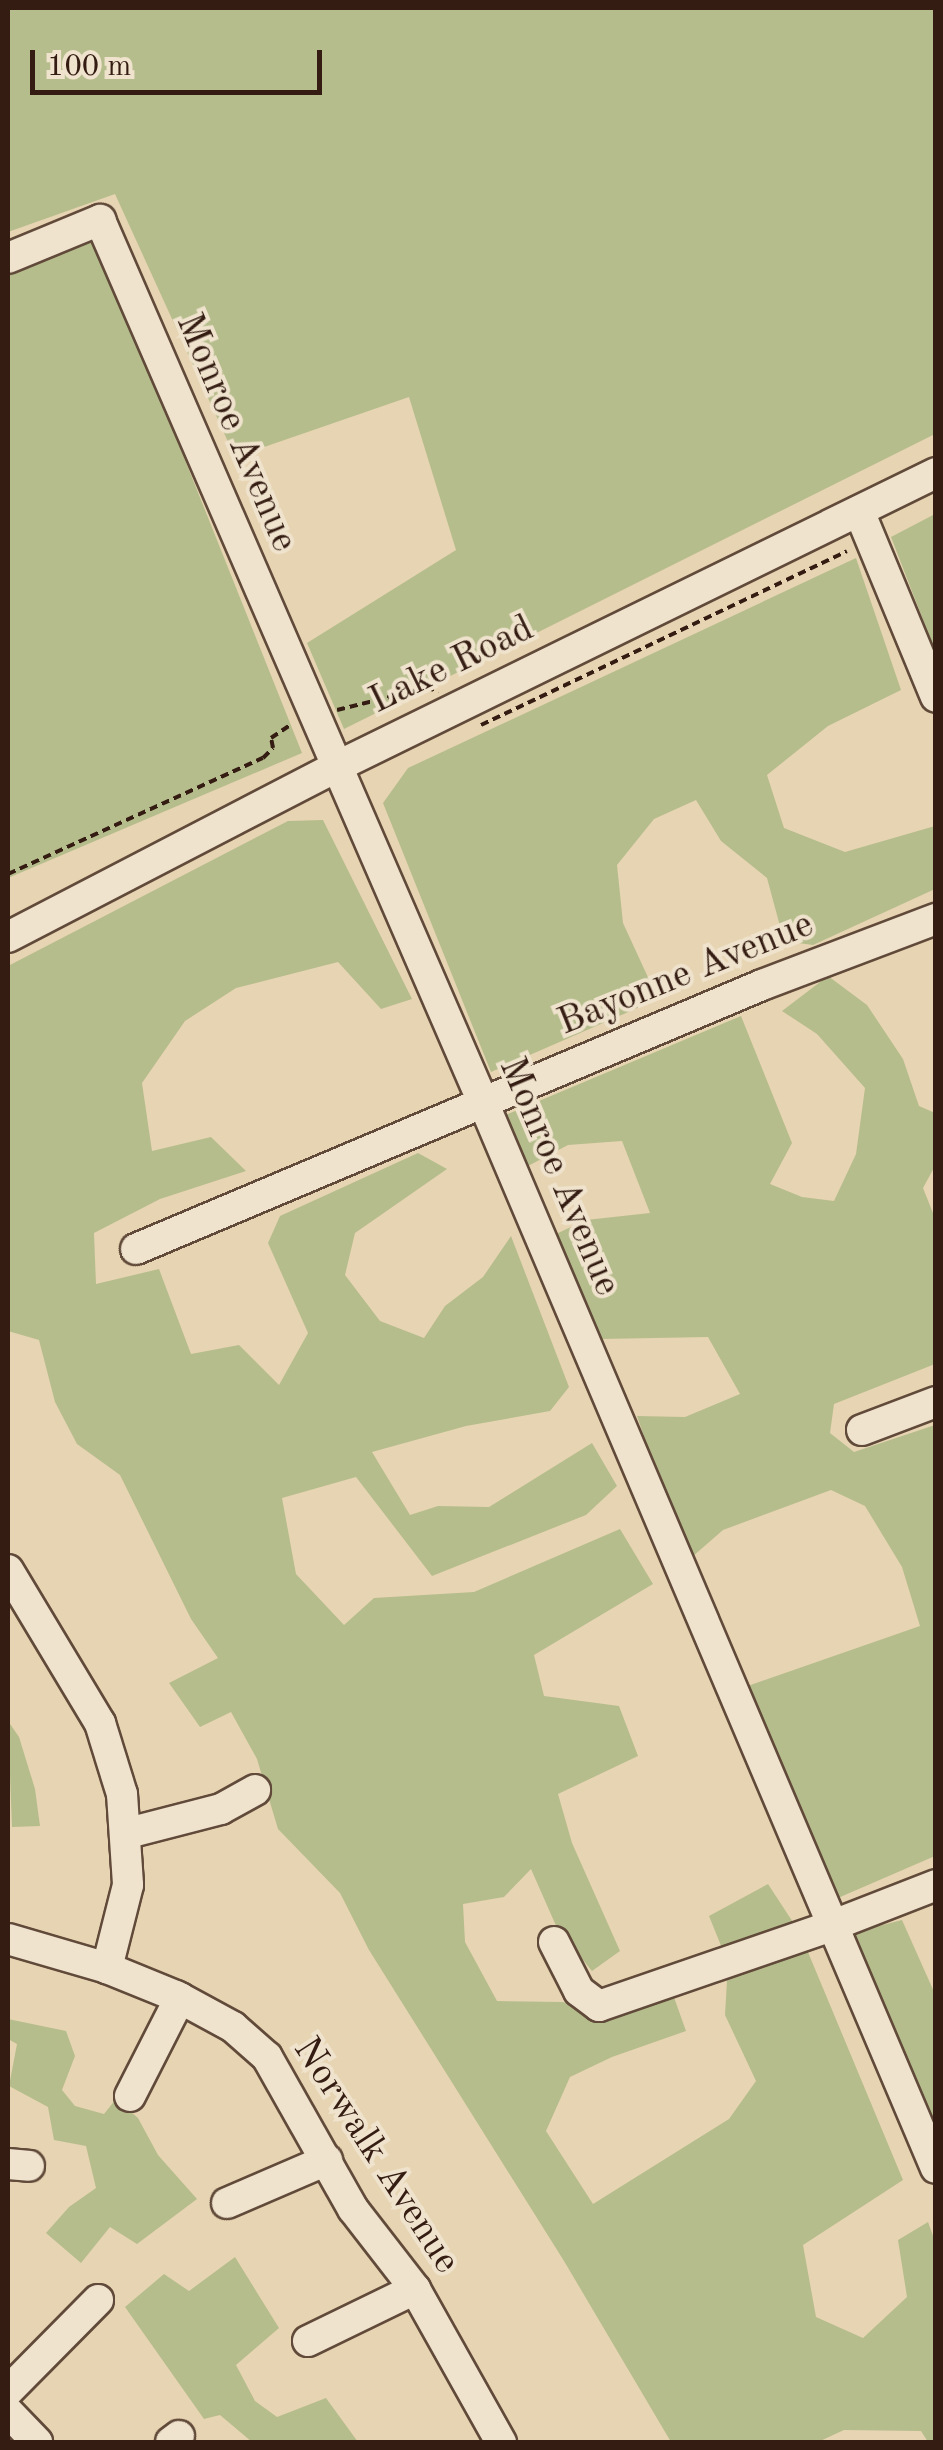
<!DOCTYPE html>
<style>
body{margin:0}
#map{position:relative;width:943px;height:2450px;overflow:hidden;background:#e7d4b2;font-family:"Old Standard TT",serif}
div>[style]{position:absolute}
.green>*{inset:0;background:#b6bd8c}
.path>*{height:4px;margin-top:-2px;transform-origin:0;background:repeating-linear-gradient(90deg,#341c12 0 8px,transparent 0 13px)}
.roads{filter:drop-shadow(2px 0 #614a3a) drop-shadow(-2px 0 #614a3a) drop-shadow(0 2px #614a3a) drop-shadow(0 -2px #614a3a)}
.minor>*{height:30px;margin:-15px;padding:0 15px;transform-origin:15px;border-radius:15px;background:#efe3cd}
span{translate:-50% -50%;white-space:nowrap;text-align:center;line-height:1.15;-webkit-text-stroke:8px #efe3cd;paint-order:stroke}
.street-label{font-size:38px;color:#341c12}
.frame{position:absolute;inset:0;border:10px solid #341c12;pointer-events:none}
.scale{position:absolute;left:30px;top:50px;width:292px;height:45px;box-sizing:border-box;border:5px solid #341c12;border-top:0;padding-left:12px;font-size:30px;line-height:35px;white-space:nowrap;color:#341c12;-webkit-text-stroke:8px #efe3cd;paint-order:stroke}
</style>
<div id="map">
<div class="green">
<div style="clip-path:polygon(8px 8px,935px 8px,935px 434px,344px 729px,307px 643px,456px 550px,409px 397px,235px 457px,115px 194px,8px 232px)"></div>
<div style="clip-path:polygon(96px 237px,302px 753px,8px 878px,8px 262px)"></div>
<div style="clip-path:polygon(935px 514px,935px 651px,891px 537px)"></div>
<div style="clip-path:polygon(856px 558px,901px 690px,828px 726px,767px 775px,784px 828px,845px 852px,935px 826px,935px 889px,813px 945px,784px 941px,767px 878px,721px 841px,696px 800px,654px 819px,617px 865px,623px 923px,658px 999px,491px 1072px,383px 803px,408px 768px)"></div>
<div style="clip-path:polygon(323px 820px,412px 999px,381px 1009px,338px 962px,236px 988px,185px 1021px,142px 1083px,152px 1151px,211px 1137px,246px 1171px,160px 1199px,94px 1233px,96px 1284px,159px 1269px,191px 1354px,239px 1345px,279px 1385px,308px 1333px,268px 1243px,280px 1216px,418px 1153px,447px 1169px,355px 1233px,345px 1275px,380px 1321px,424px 1338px,445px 1306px,483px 1277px,511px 1236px,569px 1387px,550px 1411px,466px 1426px,372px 1452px,410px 1515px,438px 1506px,489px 1507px,592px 1443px,617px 1486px,586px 1515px,432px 1576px,356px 1477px,282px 1498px,296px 1574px,344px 1625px,374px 1598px,474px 1592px,620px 1529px,653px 1584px,534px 1655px,544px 1696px,619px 1706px,638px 1756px,558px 1794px,572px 1843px,620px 1951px,592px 1971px,557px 1928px,531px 1869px,504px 1897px,463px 1904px,465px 1942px,497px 2001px,562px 2002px,596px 2009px,670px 1986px,686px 2031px,612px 2057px,570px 2077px,546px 2131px,593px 2204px,729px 2119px,756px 2081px,725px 2015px,728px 1963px,709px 1916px,768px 1884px,800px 1933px,903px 2180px,803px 2245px,816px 2317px,863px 2338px,907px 2297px,898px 2240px,928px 2222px,936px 2244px,935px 2442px,928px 2442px,921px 2431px,844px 2430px,818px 2442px,671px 2442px,564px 2261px,369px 1950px,340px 1893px,278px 1829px,257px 1759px,231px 1712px,200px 1727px,169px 1683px,218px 1658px,191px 1619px,120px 1475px,77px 1444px,55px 1402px,39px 1340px,8px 1331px,8px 966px,288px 821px)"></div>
<div style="clip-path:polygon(828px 976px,867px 1005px,903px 1059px,919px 1106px,935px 1113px,935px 1166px,923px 1188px,935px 1218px,935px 1364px,834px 1404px,830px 1433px,854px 1452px,935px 1425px,935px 1856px,831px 1901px,742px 1688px,920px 1626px,902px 1567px,865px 1506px,831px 1490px,723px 1530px,692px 1557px,671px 1515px,637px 1416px,685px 1417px,740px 1394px,708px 1337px,601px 1339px,556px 1234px,586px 1220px,650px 1213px,622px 1141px,568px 1145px,528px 1166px,503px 1116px,741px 1016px,792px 1143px,770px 1184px,802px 1197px,834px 1201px,856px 1154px,865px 1088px,817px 1034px,782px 1011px)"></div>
<div style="clip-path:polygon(8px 1721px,19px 1737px,35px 1789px,40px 1826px,12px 1827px)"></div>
<div style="clip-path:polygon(902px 1920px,935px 1994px,935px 2136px,848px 1934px)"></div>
<div style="clip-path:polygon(8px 2019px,66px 2031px,75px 2056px,62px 2090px,75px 2106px,104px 2114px,116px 2099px,138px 2118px,158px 2155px,197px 2199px,137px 2244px,110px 2227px,81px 2263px,46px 2233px,69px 2207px,96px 2188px,86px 2146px,54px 2140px,48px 2107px,9px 2086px,17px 2044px,8px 2039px)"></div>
<div style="clip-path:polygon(235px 2257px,279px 2328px,236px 2365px,255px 2401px,277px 2417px,326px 2398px,358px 2442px,252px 2442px,220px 2415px,204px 2419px,125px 2307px,164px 2274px,189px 2291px)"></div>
</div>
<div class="path">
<div style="left:337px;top:710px;width:92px;rotate:-13.9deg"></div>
<div style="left:426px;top:688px;width:13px;rotate:13deg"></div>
<div style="left:481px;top:725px;width:405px;rotate:-25.4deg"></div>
<div style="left:8px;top:874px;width:280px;rotate:-24.5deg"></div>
<div style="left:263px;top:758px;width:14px;rotate:-45deg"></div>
<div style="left:273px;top:748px;width:10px;rotate:-101deg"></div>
<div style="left:271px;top:738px;width:25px;rotate:-34deg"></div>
</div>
<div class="roads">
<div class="minor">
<div style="left:8px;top:258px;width:100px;rotate:-22.4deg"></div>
<div style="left:100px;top:220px;width:962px;rotate:66.53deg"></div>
<div style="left:483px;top:1102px;width:1158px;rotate:66.98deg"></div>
<div style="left:859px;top:511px;width:201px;rotate:67.5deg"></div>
<div style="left:8px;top:937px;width:367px;rotate:-27.4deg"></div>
<div style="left:334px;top:768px;width:670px;rotate:-26.11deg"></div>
<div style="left:136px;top:1249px;width:679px;rotate:-22.87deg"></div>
<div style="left:762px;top:985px;width:186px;rotate:-20.8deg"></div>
<div style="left:862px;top:1430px;width:79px;rotate:-20.7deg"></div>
<div style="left:8px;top:1570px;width:179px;rotate:59deg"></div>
<div style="left:100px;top:1723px;width:74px;rotate:72.8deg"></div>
<div style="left:122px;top:1794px;width:91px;rotate:86.2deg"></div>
<div style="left:128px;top:1885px;width:86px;rotate:104.2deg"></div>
<div style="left:128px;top:1833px;width:96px;rotate:-14.5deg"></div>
<div style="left:221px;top:1809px;width:39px;rotate:-29deg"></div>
<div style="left:8px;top:1939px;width:103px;rotate:16.3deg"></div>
<div style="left:107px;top:1968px;width:74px;rotate:22.1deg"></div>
<div style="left:176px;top:1996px;width:65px;rotate:28.5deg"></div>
<div style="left:233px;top:2027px;width:45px;rotate:41.4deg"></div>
<div style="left:267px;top:2057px;width:175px;rotate:60.5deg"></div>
<div style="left:353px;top:2209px;width:101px;rotate:52.2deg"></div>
<div style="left:415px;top:2289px;width:176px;rotate:60.7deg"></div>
<div style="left:554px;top:1942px;width:55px;rotate:63deg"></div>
<div style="left:579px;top:1991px;width:25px;rotate:37deg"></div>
<div style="left:599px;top:2006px;width:245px;rotate:-19deg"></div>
<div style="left:831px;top:1926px;width:113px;rotate:-21.3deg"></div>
<div style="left:130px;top:2096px;width:110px;rotate:-63deg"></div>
<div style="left:8px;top:2164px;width:21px;rotate:5deg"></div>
<div style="left:227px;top:2203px;width:109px;rotate:-23.3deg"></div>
<div style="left:308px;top:2341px;width:119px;rotate:-25.9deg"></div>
<div style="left:8px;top:2391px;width:128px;rotate:-45.3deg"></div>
<div style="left:8px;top:2412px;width:42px;rotate:46deg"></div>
<div style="left:171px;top:2442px;width:10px;rotate:-37deg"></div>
</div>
</div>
<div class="street-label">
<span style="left:235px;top:433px;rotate:67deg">Monroe Avenue</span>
<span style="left:452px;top:666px;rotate:-26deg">Lake Road</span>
<span style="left:686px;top:975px;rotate:-22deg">Bayonne Avenue</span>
<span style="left:558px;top:1177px;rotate:67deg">Monroe Avenue</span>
<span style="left:375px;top:2156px;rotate:57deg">Norwalk Avenue</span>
</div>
<div class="frame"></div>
<div class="scale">100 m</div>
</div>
